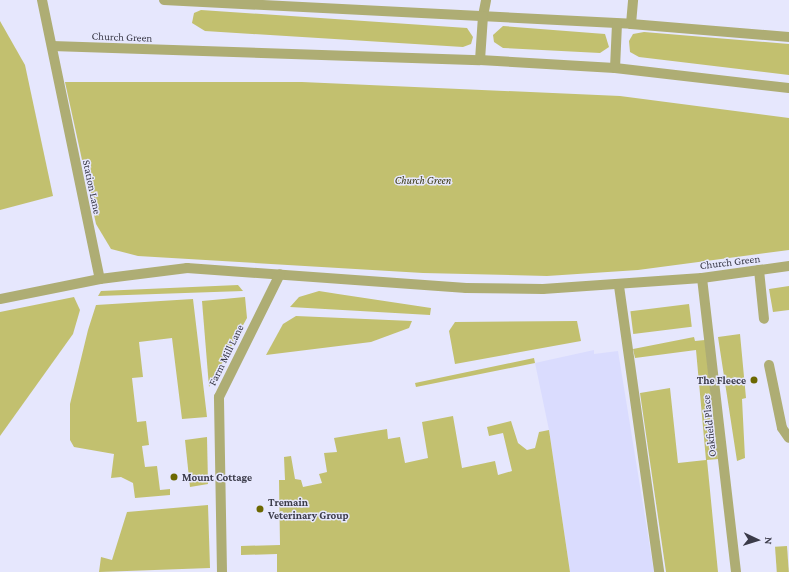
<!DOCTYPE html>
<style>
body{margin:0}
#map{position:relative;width:789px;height:572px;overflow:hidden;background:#e6e7fd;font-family:"Crimson Pro",serif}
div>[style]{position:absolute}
.built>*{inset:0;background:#dadcfe}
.green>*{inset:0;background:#c2c06f;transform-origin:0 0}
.lane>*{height:10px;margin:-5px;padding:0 5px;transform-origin:5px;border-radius:5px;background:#aead74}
.street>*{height:10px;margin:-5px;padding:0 5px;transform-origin:5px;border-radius:5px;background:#aead74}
.dots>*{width:11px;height:11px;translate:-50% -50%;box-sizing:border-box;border:2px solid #e6e7fd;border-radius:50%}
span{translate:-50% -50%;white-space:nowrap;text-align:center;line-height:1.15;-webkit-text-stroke:3px #e6e7fd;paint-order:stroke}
.street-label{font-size:11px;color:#3b3b49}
.park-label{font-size:11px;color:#3b3a15;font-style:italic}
.poi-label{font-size:11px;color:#3b3b49;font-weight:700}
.right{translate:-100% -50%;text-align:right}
.left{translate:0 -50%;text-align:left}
.north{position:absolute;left:737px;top:520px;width:40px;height:40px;-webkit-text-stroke:3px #e6e7fd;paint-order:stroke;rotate:94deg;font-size:11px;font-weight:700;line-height:16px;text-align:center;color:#3b3b49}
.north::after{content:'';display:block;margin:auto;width:14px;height:18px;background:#3b3b49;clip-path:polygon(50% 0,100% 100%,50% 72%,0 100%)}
</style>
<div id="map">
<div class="built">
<div style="clip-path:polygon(594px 350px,594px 354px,618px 351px,654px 572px,570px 572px,549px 430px,535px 363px)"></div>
</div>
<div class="green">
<div style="clip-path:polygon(201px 10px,467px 28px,473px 37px,471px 44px,463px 47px,205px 31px,192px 23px,194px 13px)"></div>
<div style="clip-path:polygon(0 21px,25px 65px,53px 196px,0 210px)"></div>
<div style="clip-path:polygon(503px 26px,605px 34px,609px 47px,600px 53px,503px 48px,494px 42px,493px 35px)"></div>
<div style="clip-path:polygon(644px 32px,789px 44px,789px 75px,639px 57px,630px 52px,629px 41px,633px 34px)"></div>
<div style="clip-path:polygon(65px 82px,302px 82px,620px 96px,789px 118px,789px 250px,638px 270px,547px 276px,423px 273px,138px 256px,111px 249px,96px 224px)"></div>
<div style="clip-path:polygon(238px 285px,243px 291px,98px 296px,101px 291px)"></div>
<div style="clip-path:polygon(789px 286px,789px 310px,773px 312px,769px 289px)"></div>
<div style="clip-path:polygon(319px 291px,338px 294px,431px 308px,430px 315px,290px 307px,299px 297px)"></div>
<div style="clip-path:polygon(74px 297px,80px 310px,73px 334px,0 436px,0 312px)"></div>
<div style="clip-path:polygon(245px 297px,247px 318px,209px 387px,202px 301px)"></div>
<div style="clip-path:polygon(193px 299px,207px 417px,182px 419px,172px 338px,139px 342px,143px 377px,132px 378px,137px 422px,146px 421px,149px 445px,142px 446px,145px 467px,157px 466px,160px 490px,170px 489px,170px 495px,135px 498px,133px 483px,121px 477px,111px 478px,114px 454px,74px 447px,70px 440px,70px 404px,88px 330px,96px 305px)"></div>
<div style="left:689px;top:304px;width:23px;height:59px;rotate:83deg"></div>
<div style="clip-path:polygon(296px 316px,412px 321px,409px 328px,371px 342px,266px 355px,283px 324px)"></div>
<div style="clip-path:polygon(577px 321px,581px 341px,455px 364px,449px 331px,455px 322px)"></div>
<div style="clip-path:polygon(740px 334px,746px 398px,742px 399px,745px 458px,737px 461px,718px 337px)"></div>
<div style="clip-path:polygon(694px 337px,695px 341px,705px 340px,718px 459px,707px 460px,718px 572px,666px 572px,640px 393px,670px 388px,678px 463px,706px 460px,696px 350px,635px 358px,633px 349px)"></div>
<div style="clip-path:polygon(534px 358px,535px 363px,416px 387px,415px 383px)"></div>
<div style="clip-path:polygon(453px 416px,462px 468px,495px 461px,498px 475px,512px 471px,503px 433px,489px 436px,487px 427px,511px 421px,518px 443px,527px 450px,535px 448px,539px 432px,549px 430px,570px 572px,277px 572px,277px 554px,241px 555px,241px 546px,280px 545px,279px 480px,285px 480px,284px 457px,291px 456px,295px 479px,301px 480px,303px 487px,322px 483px,319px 474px,327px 472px,324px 453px,337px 452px,334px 438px,387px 429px,388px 439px,400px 437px,405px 463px,428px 458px,422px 422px)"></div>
<div style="clip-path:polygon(207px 437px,208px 484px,190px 487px,185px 440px)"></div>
<div style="clip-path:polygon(208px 505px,210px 568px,99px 572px,101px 557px,112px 560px,127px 512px)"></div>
<div style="left:787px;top:546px;width:26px;height:12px;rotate:86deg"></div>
</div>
<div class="lane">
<div style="left:483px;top:16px;width:16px;rotate:-79deg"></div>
<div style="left:631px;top:24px;width:24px;rotate:-85deg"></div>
<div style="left:759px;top:270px;width:49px;rotate:84.2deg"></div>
<div style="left:769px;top:365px;width:64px;rotate:78.3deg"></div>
<div style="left:782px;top:428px;width:12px;rotate:55deg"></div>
</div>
<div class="street">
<div style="left:42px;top:0;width:285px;rotate:78.3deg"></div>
<div style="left:164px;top:0;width:468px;rotate:2.9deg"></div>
<div style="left:631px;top:24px;width:159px;rotate:4.7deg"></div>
<div style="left:52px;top:46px;width:428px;rotate:1.9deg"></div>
<div style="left:480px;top:60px;width:135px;rotate:3.4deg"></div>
<div style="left:615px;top:68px;width:175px;rotate:6.6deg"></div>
<div style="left:480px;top:60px;width:44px;rotate:-86.1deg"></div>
<div style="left:615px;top:68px;width:44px;rotate:-87.4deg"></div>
<div style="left:702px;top:278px;width:296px;rotate:83.4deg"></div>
<div style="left:619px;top:286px;width:289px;rotate:82deg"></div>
<div style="left:0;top:299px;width:102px;rotate:-11.3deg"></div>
<div style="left:100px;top:279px;width:88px;rotate:-7.2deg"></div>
<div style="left:187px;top:268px;width:280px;rotate:4.1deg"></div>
<div style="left:466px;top:288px;width:77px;rotate:0.7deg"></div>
<div style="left:543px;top:289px;width:159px;rotate:-4deg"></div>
<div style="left:702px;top:278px;width:88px;rotate:-7.9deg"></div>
<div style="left:222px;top:572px;width:175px;rotate:-91deg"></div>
<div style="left:219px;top:397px;width:137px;rotate:-63.6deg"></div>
</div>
<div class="dots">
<div style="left:754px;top:380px;background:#6c6801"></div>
<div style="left:174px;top:477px;background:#6c6801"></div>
<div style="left:260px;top:509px;background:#6c6801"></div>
</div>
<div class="street-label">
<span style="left:122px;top:37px;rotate:2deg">Church Green</span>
<span style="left:92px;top:187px;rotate:78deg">Station Lane</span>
<span style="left:730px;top:262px;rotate:-7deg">Church Green</span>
<span style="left:226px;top:355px;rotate:-64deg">Farm Mill Lane</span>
<span style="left:709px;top:426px;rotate:-96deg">Oakfield Place</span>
</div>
<div class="park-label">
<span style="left:423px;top:180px">Church Green</span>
</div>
<div class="poi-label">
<span class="right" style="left:746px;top:380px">The Fleece</span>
<span class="left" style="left:182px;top:477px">Mount Cottage</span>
<span class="left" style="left:268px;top:509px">Tremain<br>Veterinary Group</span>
</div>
<div class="north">N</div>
</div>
